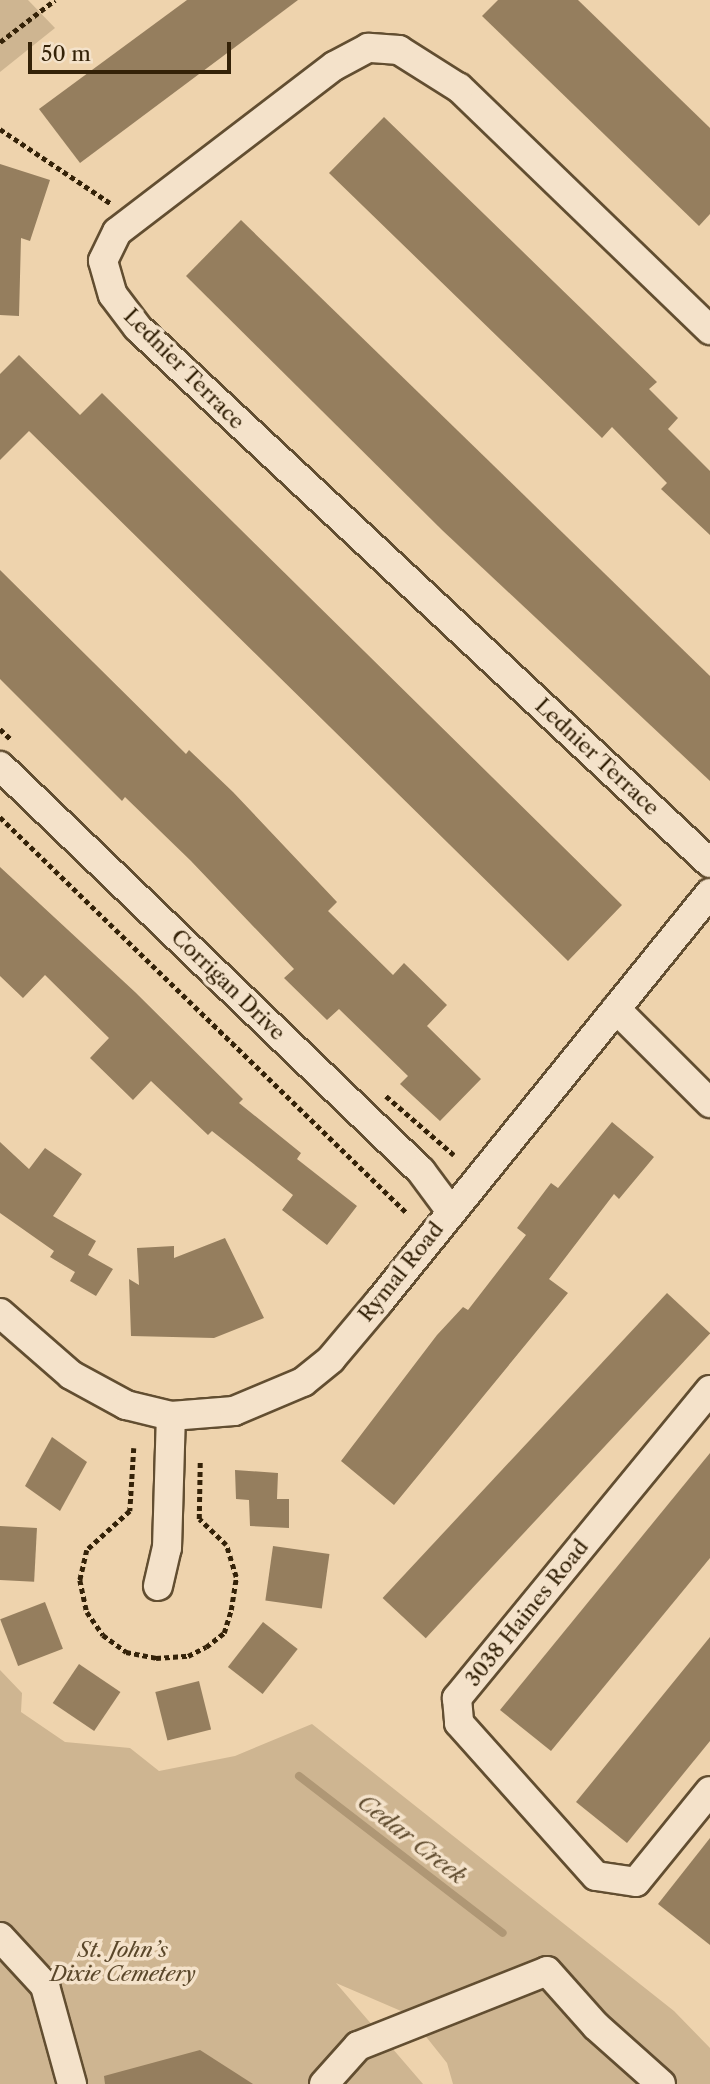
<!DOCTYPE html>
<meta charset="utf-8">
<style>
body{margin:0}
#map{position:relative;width:710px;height:2084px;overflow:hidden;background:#eed3ad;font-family:"Libre Caslon Text",serif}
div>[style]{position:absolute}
.green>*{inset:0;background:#ceb591}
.stream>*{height:8px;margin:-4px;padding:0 4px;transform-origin:4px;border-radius:4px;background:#af9775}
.building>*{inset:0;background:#957e5e;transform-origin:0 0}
.path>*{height:4.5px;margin-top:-2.25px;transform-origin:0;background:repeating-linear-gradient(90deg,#342208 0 5px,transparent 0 8.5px)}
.roads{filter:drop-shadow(2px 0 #624e31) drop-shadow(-2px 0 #624e31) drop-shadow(0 2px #624e31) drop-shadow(0 -2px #624e31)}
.minor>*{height:28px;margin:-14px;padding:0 14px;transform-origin:14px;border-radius:14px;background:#f4e2ca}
span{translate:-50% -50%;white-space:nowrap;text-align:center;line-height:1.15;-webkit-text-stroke:7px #f4e2ca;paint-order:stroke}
.street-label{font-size:21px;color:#342208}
.park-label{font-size:21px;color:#5a472a;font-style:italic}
.water-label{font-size:23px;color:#5f4b2e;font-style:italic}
.scale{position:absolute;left:28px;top:42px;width:203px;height:32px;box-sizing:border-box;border:4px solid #342208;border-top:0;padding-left:9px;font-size:21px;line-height:24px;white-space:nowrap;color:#342208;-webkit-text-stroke:5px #f4e2ca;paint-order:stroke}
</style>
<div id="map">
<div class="green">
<div style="clip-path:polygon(0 0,28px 0,55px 28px,0 72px)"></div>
<div style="clip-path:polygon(0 1670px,22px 1693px,21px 1712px,65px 1742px,130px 1748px,159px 1771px,235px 1756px,312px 1724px,674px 2011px,710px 2048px,710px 2084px,453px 2084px,447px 2063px,408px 2014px,336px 1983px,423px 2084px,0 2084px)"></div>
</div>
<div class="stream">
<div style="left:299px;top:1776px;width:257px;rotate:37.6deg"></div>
</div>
<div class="building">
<div style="clip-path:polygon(187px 0,298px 0,80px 163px,39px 109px)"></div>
<div style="clip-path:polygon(498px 0,578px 0,710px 128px,710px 214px,699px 226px,482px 16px)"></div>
<div style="clip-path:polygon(384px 117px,657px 382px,649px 389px,678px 418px,668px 429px,710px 471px,710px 535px,661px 489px,667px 483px,612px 427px,602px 438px,329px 173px)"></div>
<div style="clip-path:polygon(0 164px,50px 180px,30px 241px,21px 238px,19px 316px,0 315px)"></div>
<div style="clip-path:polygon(241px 220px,710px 676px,710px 781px,442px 530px,186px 276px)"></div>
<div style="clip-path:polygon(19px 355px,80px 415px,102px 393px,622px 905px,568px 961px,29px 431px,0 460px,0 374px)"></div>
<div style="clip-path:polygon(0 570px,186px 754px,189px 750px,233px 792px,337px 902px,328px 911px,393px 975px,404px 963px,447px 1005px,427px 1026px,481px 1079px,440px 1121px,400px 1084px,408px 1076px,339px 1009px,327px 1020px,284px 978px,294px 969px,191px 861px,125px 797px,122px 801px,0 679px)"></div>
<div style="clip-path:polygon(0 867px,135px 992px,243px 1099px,239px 1103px,301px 1153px,297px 1159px,357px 1206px,327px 1245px,282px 1210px,293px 1195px,212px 1131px,208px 1135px,151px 1081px,133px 1100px,90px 1058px,109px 1038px,45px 975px,23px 998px,0 976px)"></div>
<div style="clip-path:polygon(612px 1122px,654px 1157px,619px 1199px,614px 1194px,549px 1279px,568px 1293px,394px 1505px,341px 1461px,437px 1335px,463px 1307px,468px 1310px,526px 1235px,517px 1228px,551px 1183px,558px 1188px)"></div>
<div style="clip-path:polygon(0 1142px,29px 1169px,45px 1148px,82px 1174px,53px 1216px,96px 1241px,88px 1255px,113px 1269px,96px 1296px,70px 1281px,75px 1272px,50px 1257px,54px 1251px,0 1213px)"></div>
<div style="clip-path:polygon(225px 1238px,264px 1318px,214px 1338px,131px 1336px,129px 1279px,139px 1285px,137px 1248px,174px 1246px,174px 1258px)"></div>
<div style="left:667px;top:1293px;width:59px;height:417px;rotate:43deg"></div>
<div style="clip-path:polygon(52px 1437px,87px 1462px,60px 1511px,25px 1486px)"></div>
<div style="clip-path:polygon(710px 1453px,710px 1558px,551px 1751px,500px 1710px)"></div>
<div style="clip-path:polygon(235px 1470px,278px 1473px,277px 1499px,289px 1499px,289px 1528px,250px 1526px,249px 1500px,236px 1499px)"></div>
<div style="left:0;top:1526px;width:37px;height:54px;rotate:3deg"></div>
<div style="left:273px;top:1546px;width:57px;height:55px;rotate:8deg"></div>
<div style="left:45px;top:1602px;width:50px;height:48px;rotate:69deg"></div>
<div style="left:263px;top:1622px;width:44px;height:57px;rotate:38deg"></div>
<div style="clip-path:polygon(710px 1637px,710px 1741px,627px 1843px,576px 1802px)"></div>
<div style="left:79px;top:1664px;width:50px;height:47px;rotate:34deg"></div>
<div style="left:199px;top:1681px;width:50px;height:45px;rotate:76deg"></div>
<div style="clip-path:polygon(710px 1838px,710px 1945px,658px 1904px)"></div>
<div style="clip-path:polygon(200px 2050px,253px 2084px,105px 2084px,104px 2076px)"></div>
</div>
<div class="path">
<div style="left:0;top:42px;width:69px;rotate:-37.4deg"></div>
<div style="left:0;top:129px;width:133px;rotate:33.9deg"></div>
<div style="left:0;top:729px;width:16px;rotate:43deg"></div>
<div style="left:0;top:817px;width:569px;rotate:44.22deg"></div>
<div style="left:386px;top:1096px;width:90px;rotate:40.9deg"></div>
<div style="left:134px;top:1448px;width:63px;rotate:93.6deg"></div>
<div style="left:130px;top:1511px;width:58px;rotate:137.8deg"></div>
<div style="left:87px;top:1550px;width:31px;rotate:103deg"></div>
<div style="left:80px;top:1580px;width:33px;rotate:78deg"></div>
<div style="left:87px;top:1612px;width:28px;rotate:55deg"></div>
<div style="left:103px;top:1635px;width:29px;rotate:36deg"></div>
<div style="left:126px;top:1652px;width:31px;rotate:11deg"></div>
<div style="left:156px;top:1658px;width:32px;rotate:-4deg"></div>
<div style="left:188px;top:1656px;width:20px;rotate:-27deg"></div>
<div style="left:206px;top:1647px;width:23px;rotate:-38deg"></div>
<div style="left:224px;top:1633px;width:24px;rotate:-73deg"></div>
<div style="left:231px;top:1610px;width:33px;rotate:-81deg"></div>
<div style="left:236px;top:1577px;width:34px;rotate:-107deg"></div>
<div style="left:226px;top:1545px;width:37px;rotate:-136deg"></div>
<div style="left:199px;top:1519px;width:59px;rotate:-89deg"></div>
</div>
<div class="roads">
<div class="minor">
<div style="left:710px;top:330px;width:349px;rotate:-136deg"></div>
<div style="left:459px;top:88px;width:71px;rotate:-147.7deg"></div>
<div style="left:399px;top:50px;width:31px;rotate:-176deg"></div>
<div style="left:368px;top:48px;width:38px;rotate:152deg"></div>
<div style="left:334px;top:66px;width:273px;rotate:142.6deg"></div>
<div style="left:117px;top:232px;width:32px;rotate:116deg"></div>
<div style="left:103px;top:261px;width:35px;rotate:74deg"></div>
<div style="left:113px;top:295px;width:41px;rotate:52.9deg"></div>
<div style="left:138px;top:328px;width:783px;rotate:43.09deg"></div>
<div style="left:0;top:766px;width:584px;rotate:43.89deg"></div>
<div style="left:421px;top:1171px;width:49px;rotate:53.4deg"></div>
<div style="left:616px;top:1009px;width:133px;rotate:45deg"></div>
<div style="left:0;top:1313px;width:94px;rotate:41.1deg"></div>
<div style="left:71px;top:1375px;width:63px;rotate:28.6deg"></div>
<div style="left:126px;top:1405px;width:46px;rotate:13.7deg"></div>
<div style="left:171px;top:1416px;width:63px;rotate:-4.5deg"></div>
<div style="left:234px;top:1411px;width:75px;rotate:-22.8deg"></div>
<div style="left:303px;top:1382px;width:36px;rotate:-39deg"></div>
<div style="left:331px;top:1359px;width:75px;rotate:-49.9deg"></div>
<div style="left:379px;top:1302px;width:526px;rotate:-51.02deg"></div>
<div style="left:710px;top:1390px;width:399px;rotate:129.4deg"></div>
<div style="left:457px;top:1698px;width:25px;rotate:85deg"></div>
<div style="left:459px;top:1723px;width:205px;rotate:48.2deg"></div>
<div style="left:596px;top:1876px;width:40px;rotate:8.5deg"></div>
<div style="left:636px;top:1882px;width:117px;rotate:-50.9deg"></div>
<div style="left:158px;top:1586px;width:39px;rotate:-77deg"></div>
<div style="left:167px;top:1548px;width:132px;rotate:-88.3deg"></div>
<div style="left:0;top:1937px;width:67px;rotate:47.4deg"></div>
<div style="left:45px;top:1986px;width:102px;rotate:74.6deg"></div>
<div style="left:324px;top:2084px;width:51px;rotate:-48.2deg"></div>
<div style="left:358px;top:2046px;width:203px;rotate:-21.6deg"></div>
<div style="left:547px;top:1971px;width:74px;rotate:48.3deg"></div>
<div style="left:596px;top:2026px;width:87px;rotate:41.7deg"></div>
</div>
</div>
<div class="street-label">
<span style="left:184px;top:369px;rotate:45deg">Lednier Terrace</span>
<span style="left:597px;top:757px;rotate:43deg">Lednier Terrace</span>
<span style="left:228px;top:985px;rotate:44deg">Corrigan Drive</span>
<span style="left:401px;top:1272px;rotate:-51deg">Rymal Road</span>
<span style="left:527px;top:1613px;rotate:-51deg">3038 Haines Road</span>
</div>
<div class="park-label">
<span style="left:123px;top:1962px">St. John’s<br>Dixie Cemetery</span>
</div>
<div class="water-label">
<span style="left:412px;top:1839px;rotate:38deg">Cedar Creek</span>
</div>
<div class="scale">50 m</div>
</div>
